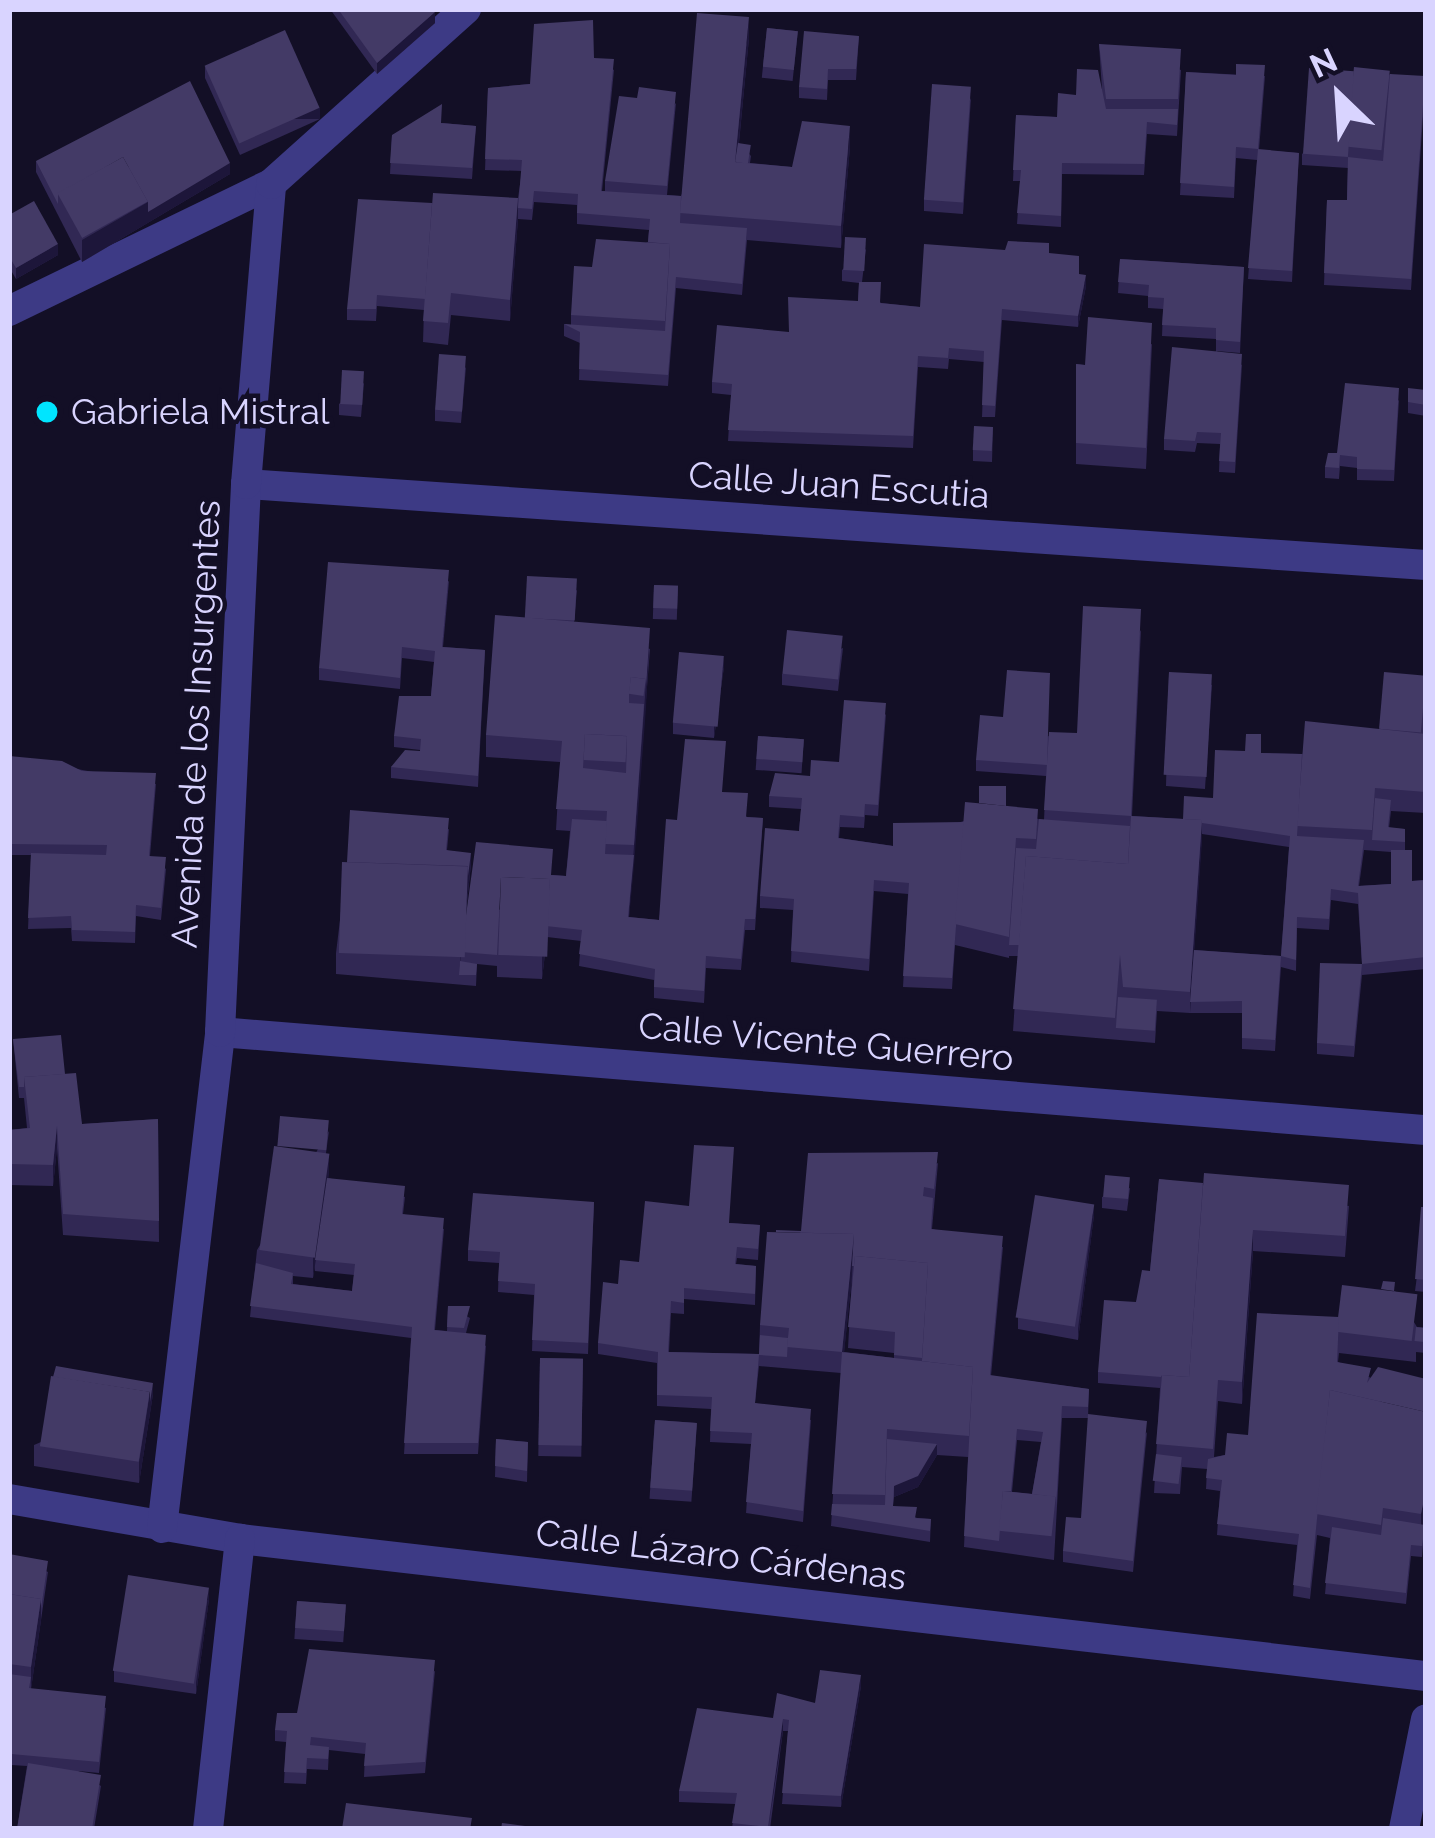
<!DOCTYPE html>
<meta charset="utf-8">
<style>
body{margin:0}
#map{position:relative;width:1435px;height:1838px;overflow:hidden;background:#130f26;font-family:Raleway,sans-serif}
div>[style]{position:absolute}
.minor>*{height:30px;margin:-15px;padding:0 15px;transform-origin:15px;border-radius:15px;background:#3d3a85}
.wall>*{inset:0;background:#312854;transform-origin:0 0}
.shaded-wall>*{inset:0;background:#1d163a;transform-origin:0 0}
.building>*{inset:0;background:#433a66;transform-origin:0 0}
.dots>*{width:33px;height:33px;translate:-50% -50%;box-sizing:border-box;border:6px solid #130f26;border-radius:50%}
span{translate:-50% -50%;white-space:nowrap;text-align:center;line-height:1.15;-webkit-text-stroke:9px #130f26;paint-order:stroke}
.poi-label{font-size:36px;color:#d9d4ff}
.left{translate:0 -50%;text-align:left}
.street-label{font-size:36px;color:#d9d4ff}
.frame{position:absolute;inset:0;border:12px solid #d9d4ff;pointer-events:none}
.north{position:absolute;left:1279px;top:36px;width:120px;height:120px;-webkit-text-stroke:9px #130f26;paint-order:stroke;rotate:335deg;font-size:33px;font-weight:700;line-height:48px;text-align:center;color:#d9d4ff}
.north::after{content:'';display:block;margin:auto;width:42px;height:54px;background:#d9d4ff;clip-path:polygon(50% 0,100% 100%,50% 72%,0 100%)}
</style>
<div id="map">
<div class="minor">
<div style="left:9px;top:311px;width:291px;rotate:-25.9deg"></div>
<div style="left:246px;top:484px;width:1183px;rotate:3.93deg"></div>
<div style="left:220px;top:1032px;width:1210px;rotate:4.65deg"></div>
<div style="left:9px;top:1499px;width:234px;rotate:9.8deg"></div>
<div style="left:240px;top:1539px;width:1194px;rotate:6.59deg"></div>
<div style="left:162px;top:1528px;width:499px;rotate:-83.3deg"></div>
<div style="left:220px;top:1032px;width:549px;rotate:-87.28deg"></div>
<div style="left:246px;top:484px;width:301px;rotate:-85.2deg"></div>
<div style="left:271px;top:184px;width:262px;rotate:-41.9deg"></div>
<div style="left:208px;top:1829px;width:292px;rotate:-83.7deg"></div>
<div style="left:1404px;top:1829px;width:112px;rotate:-78.7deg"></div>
</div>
<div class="wall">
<div style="clip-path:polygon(330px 9px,433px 9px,435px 23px,377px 74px)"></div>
<div style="left:767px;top:28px;width:31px;height:50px;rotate:6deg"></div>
<div style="clip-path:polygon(859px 36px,856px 80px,828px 80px,827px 100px,799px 98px,799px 87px)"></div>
<div style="clip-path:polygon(749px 38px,739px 143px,751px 156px,750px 163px,792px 167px,850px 147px,841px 248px,747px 240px,742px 295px,676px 288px,668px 386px,579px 380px,580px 343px,564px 336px,564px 324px,571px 325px,571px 315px,592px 267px,648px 242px,649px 230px,577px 224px,577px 205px,534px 202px,532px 220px,518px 219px,510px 321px,451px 315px,448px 345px,423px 342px,424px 310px,377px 306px,376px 321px,347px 320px,347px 309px,432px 203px,518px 198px,522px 171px,485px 170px,488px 88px,530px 84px,594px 58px,614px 70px,602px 191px,605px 191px,605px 181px,676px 103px,667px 195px,681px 196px)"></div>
<div style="clip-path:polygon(1099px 44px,1181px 70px,1177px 136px,1147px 134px,1144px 175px,1062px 174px,1061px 227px,1017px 224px,1020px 181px,1013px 181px,1016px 115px,1057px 117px,1076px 95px,1102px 90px)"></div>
<div style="clip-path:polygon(205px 67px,320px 119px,240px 155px,205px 78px)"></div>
<div style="clip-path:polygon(1186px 72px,1265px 76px,1259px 150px,1299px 153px,1292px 282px,1248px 279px,1257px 160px,1236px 158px,1234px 198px,1180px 195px)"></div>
<div style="clip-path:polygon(1390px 74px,1425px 88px,1411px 290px,1324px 285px,1327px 200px,1347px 200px,1348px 168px,1302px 165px,1302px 154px)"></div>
<div style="clip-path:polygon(971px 98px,963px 214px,924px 211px,924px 200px)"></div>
<div style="clip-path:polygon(442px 123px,476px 126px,472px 179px,390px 174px,392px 135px)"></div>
<div style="clip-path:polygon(36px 161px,230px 174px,82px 262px,36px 172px)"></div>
<div style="clip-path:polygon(9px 215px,58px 255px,16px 279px,9px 267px)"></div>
<div style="clip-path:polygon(866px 249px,862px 282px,881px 303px,920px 307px,1049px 253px,1079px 274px,1086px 286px,1078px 327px,1002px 320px,995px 417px,982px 417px,984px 362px,949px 359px,948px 369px,918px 367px,913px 448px,728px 441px,731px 395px,712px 393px,712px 382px,789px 332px,858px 301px,859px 283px,842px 281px,842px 270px)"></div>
<div style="clip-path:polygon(1120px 259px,1244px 267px,1240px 353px,1216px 351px,1242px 365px,1235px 473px,1219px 472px,1220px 444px,1197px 443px,1195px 452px,1164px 450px,1164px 439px,1216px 351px,1216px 339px,1162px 336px,1163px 309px,1148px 308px,1148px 296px,1118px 293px)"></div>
<div style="clip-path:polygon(1152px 344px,1146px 469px,1076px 464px,1076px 364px,1085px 365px)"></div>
<div style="clip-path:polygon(466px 367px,461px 423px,435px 421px,435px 410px)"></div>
<div style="clip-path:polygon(364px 383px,361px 417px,339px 415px,339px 404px)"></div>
<div style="clip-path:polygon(1426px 390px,1426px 416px,1408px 413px,1408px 402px)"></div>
<div style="clip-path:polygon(1399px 400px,1394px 481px,1357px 480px,1357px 468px,1340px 466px,1339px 479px,1325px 478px,1325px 467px,1337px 453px)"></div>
<div style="clip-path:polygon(993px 427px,992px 462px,973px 461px,973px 450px)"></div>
<div style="clip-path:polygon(449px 581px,443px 647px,485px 650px,478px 787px,391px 778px,391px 767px,420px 751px,420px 750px,394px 747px,394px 736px,431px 696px,434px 662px,402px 658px,400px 689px,319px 680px,319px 668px)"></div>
<div style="left:654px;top:585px;width:24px;height:34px;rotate:2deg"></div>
<div style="clip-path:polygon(577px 590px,574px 622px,650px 649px,629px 917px,659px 920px,677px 820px,723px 792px,747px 817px,763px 818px,755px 930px,745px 930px,741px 970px,706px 968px,704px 1003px,654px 998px,654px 980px,579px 966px,581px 941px,547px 937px,542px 979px,497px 977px,497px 966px,477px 964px,476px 986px,336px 974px,336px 953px,347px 862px,449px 829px,447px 850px,471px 864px,464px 933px,552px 875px,566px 876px,570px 831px,556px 830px,560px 762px,486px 757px,486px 735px,525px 618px)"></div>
<div style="clip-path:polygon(evenodd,1141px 630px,1132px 816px,1183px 819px,1213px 798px,1261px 753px,1302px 754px,1380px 729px,1426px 676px,1426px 813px,1391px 811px,1389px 828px,1405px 829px,1405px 850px,1412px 881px,1426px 880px,1426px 969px,1362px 975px,1354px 1057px,1317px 1054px,1317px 1043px,1362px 964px,1358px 904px,1331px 900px,1329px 930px,1297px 928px,1296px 971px,1281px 967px,1275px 1051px,1242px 1049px,1242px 1013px,1190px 1013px,1157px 1011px,1155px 1043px,1013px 1031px,1018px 956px,1009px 956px,1009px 958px,955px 945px,952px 989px,903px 987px,908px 894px,874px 891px,869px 971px,791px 962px,793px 910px,760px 908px,760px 896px,799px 831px,801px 809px,769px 807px,769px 796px,839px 762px,886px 714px,878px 816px,865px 815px,864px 828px,840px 827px,839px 838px,893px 846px,1006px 806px,1038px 819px,1044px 820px,1046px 776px,976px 771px,976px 760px,1049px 736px,1077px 733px,1141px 630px,1202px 834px,1289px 847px,1281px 956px,1194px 950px,1202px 834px,1141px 630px,1364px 850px,1391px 852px,1391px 884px,1359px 886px,1364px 850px)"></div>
<div style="clip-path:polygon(843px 648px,838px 691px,782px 685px,782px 674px)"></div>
<div style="clip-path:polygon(724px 667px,714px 738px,673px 734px,673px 723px)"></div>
<div style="clip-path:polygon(1169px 672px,1212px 685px,1205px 789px,1166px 786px)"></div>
<div style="left:758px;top:736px;width:46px;height:34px;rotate:4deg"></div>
<div style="clip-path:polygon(9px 756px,156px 784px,150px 856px,166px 869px,161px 920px,136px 916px,135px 943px,72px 941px,71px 928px,28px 929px,31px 855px,9px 855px)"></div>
<div style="clip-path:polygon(13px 1039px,65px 1074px,82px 1124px,158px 1119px,159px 1242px,63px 1235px,57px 1148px,53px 1186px,9px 1185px,9px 1130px,27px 1128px,24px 1098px,19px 1098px)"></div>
<div style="clip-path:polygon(evenodd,329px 1131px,326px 1153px,328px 1178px,405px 1197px,403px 1214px,444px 1229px,435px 1330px,447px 1331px,448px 1306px,470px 1318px,466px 1333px,486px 1346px,478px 1454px,404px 1454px,411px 1338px,250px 1317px,257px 1250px,329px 1131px,315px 1265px,315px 1271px,354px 1275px,352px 1291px,293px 1284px,293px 1276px,313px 1278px,315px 1265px)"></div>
<div style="clip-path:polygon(evenodd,938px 1163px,932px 1229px,1003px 1247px,991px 1376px,1089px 1389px,1088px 1418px,1062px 1418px,1054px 1560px,964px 1547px,968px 1457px,937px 1455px,918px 1487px,894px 1497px,893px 1506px,917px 1518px,931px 1519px,930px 1542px,831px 1526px,841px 1373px,759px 1366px,755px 1403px,811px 1420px,803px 1522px,746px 1513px,751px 1444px,710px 1442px,711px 1409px,657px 1406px,657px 1363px,598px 1354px,598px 1343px,618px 1284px,639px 1262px,730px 1223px,760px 1225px,758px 1260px,737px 1258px,736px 1264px,756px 1266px,755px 1305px,684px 1299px,684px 1314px,671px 1313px,669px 1352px,759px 1354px,760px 1325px,801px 1231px,938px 1163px,852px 1276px,848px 1348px,894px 1353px,894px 1358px,844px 1352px,852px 1276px,938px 1163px,1017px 1440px,1041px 1442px,1032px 1494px,1012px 1492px,1017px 1440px)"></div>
<div style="clip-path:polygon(1159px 1179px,1349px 1206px,1345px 1257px,1253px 1251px,1242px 1404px,1218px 1401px,1214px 1457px,1225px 1455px,1248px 1435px,1339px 1317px,1395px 1291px,1417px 1327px,1426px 1328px,1426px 1353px,1416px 1352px,1416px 1362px,1339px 1353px,1338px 1362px,1371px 1378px,1426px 1510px,1422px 1557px,1411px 1556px,1406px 1604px,1325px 1594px,1330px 1538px,1317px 1535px,1310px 1599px,1293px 1596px,1297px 1545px,1217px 1535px,1220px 1491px,1206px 1489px,1207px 1469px,1182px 1467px,1180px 1494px,1154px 1493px,1160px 1388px,1098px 1383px,1098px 1372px,1136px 1302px,1150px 1271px)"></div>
<div style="clip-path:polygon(1130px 1188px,1127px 1211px,1102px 1208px,1102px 1197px)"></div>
<div style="clip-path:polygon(594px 1202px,588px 1354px,532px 1351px,534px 1295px,498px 1292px,499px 1263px,468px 1261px,468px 1250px)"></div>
<div style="clip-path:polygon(1426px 1207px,1426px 1292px,1415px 1291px)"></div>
<div style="clip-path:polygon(1094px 1215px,1078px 1340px,1018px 1329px,1018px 1318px)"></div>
<div style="left:540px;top:1358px;width:43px;height:98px;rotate:1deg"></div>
<div style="clip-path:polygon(153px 1394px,139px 1483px,34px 1466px,34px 1445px)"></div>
<div style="left:655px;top:1420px;width:42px;height:79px;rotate:4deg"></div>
<div style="clip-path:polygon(1147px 1432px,1133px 1572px,1063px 1562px,1063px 1551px,1081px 1518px)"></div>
<div style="clip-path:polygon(496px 1439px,528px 1442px,527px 1482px,495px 1477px)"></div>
<div style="clip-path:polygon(9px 1554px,48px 1572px,31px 1689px,106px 1708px,99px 1773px,78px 1771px,101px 1786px,94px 1829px,17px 1829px,27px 1766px,11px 1765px,9px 1798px)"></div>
<div style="clip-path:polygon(209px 1599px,196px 1694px,114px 1682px,114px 1671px)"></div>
<div style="left:297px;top:1601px;width:49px;height:38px;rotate:4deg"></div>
<div style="clip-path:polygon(435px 1671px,425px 1773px,364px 1777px,365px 1754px,329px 1750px,328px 1770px,307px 1769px,306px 1784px,284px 1783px,286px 1742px,275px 1741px,275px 1730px)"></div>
<div style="clip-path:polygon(861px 1686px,841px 1807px,782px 1804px,788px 1731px,783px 1731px,770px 1829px,732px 1829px,735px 1804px,679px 1802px,679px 1791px,773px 1718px)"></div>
</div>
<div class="shaded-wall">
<div style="clip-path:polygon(435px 12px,435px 23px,377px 74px,377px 63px)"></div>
<div style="clip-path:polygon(749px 17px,749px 38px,736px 172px,735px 162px)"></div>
<div style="left:320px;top:108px;width:11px;height:88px;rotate:90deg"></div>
<div style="clip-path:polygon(850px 126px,850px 147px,841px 248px,841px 226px)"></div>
<div style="clip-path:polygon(230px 163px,230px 174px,82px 262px,82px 240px,148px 202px)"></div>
<div style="clip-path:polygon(518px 198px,518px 219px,510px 321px,510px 300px)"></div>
<div style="clip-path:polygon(58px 244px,58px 255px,16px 279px,16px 268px)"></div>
<div style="clip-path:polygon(1086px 275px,1086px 286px,1078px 327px,1078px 316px)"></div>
<div style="clip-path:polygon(650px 628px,646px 708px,634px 866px,628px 928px)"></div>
<div style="clip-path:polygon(724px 656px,724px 667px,714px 738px,714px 727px)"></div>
<div style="clip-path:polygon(1202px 820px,1202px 841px,1190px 1013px,1190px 992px)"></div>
<div style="clip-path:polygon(471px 853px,471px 864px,459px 975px,468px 866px)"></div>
<div style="clip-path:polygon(550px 879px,547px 937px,542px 979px,542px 958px)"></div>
<div style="clip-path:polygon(57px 1126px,57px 1148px,53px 1186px,53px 1165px)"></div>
<div style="clip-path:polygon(329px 1154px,329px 1175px,313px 1278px,313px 1257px)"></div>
<div style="clip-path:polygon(1094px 1204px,1094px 1215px,1078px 1340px,1078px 1329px)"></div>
<div style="clip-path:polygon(1253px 1230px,1253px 1251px,1242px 1404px,1242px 1382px)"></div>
<div style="clip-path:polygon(854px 1234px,852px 1276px,842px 1373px,842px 1352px)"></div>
<div style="clip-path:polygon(153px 1383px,153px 1394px,139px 1483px,139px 1462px,150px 1392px)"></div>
<div style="clip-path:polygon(937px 1444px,937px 1455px,918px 1487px,894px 1497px,894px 1486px)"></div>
<div style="clip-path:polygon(1426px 1489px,1426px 1510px,1421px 1535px,1421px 1514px)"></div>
<div style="clip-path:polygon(209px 1588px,209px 1599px,196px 1694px,196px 1683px)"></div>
<div style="clip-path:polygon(41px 1599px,41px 1620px,31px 1689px,31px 1667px)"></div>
<div style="clip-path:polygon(861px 1675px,861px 1686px,841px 1807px,841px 1796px)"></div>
<div style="clip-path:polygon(783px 1719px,783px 1731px,768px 1829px)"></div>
</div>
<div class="building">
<div style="clip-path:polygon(338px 9px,433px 9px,435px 12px,377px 63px)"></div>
<div style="clip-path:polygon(697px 13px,749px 17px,735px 162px,792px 167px,802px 121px,850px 126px,841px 226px,680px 213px)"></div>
<div style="clip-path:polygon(593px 20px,594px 58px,614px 59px,601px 191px,681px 196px,680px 223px,747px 228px,742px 284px,676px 277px,668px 375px,579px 369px,580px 332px,564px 324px,665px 331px,670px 244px,648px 242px,650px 219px,577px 213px,578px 194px,534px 191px,532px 209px,518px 208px,522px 160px,485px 159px,488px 88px,530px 84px,534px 24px)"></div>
<div style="left:767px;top:28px;width:31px;height:39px;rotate:6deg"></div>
<div style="left:285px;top:30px;width:85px;height:88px;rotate:66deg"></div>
<div style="clip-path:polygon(804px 31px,859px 36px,856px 69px,828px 69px,827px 89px,799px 87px)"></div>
<div style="clip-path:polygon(1099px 44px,1181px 49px,1178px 99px,1106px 99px)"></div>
<div style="clip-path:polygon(1236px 64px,1265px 65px,1258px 149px,1299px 153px,1292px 271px,1248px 268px,1258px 149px,1236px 147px,1234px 187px,1180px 183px,1186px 72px,1236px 75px)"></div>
<div style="left:1354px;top:67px;width:36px;height:80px;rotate:6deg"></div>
<div style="left:1309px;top:68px;width:45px;height:86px;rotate:4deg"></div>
<div style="clip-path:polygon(1077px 69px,1098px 70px,1106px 109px,1178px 109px,1177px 125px,1147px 122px,1144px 164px,1062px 163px,1061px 216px,1017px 213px,1021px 170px,1013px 170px,1016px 115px,1057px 117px,1058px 93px,1076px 95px)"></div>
<div style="clip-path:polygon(1390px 74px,1425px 76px,1411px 279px,1324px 273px,1327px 200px,1347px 200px,1348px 157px,1383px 161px)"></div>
<div style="clip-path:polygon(190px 81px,230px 163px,148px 212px,148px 202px,123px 157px,58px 194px,58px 204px,36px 161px)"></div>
<div style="left:932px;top:84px;width:39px;height:116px;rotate:4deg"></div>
<div style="clip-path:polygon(639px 87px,676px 92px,667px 186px,605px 181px,619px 96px,637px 98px)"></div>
<div style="clip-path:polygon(442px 104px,441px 123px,476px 126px,472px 168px,390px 163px,392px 135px)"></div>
<div style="left:738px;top:143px;width:13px;height:19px;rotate:9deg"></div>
<div style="left:123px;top:157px;width:51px;height:75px;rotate:61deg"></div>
<div style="clip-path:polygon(433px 193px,518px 198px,510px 300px,451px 293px,448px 323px,423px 321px)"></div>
<div style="clip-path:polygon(358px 199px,432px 203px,425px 299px,377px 295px,376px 309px,347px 309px)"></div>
<div style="clip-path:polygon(34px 201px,58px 244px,16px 268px,9px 256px,9px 215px)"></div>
<div style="left:845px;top:237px;width:21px;height:33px;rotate:3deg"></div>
<div style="clip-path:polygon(596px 239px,670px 244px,665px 321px,571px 315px,574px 266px,592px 267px)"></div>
<div style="clip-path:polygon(1008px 241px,1049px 243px,1049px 253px,1079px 256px,1079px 274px,1086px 275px,1078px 316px,1002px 309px,995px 406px,982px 405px,984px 351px,949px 348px,948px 358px,918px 356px,913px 436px,728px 430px,732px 384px,712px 382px,717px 325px,789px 332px,788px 297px,858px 301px,859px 282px,881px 282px,880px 303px,920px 307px,924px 244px,1005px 250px)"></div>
<div style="clip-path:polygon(1120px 259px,1244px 267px,1240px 342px,1216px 340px,1216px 328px,1162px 325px,1164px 298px,1148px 297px,1149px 285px,1118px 282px)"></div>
<div style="clip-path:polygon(1088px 317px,1152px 323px,1146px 448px,1076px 443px,1076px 364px,1085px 365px)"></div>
<div style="clip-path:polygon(1172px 347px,1242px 354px,1235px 462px,1219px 461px,1221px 433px,1197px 432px,1195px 441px,1164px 439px)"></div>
<div style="left:439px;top:354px;width:27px;height:56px;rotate:4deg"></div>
<div style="left:342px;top:370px;width:22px;height:34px;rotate:3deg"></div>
<div style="clip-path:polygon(1345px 383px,1399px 388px,1394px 470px,1357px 469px,1357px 457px,1340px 455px,1339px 468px,1325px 467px,1328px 453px,1337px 453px)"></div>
<div style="clip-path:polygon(1408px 388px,1426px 390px,1426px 405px,1408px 402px)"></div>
<div style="left:974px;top:426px;width:19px;height:24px;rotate:3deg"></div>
<div style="clip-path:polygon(328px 562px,449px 570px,442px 647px,485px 650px,478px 776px,391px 767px,405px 750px,420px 751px,421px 739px,394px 736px,399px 696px,431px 696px,435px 651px,402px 647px,400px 678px,319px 668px)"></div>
<div style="left:527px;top:576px;width:50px;height:42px;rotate:3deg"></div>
<div style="left:654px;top:585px;width:24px;height:23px;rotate:2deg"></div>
<div style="clip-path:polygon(1083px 606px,1141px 609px,1131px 816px,1202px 820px,1190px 992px,1123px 987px,1120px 955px,1115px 1018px,1013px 1009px,1026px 856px,1128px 864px,1131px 816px,1044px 810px,1049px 732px,1077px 733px)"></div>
<div style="clip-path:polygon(evenodd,495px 615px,650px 628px,646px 687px,646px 679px,631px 677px,629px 694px,629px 703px,644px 704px,634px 845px,605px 844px,607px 811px,556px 809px,562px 741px,486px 735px,495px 615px,585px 734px,627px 736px,626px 773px,583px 768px,585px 734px)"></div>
<div style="left:787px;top:630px;width:56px;height:44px;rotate:6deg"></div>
<div style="left:679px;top:652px;width:45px;height:71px;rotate:5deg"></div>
<div style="clip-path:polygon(1007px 670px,1050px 673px,1047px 765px,976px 760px,980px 715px,1003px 717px)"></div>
<div style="left:1169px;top:672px;width:43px;height:103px;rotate:3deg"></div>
<div style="left:1384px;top:672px;width:42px;height:57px;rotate:5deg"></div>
<div style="left:631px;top:677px;width:15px;height:17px;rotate:8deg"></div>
<div style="clip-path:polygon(844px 700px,886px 703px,878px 805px,865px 804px,864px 817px,840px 815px,838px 838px,893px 846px,893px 823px,964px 822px,952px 978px,903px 976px,909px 883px,874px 880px,869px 959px,791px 951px,794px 899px,760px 896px,765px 828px,799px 831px,802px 798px,769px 796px,775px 773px,810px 776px,811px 760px,839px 762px)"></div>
<div style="clip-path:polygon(1305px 721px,1426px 734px,1426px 792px,1375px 788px,1372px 830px,1297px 826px)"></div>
<div style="left:585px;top:734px;width:42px;height:26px;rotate:3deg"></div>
<div style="clip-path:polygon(1246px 734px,1261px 734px,1261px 753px,1302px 754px,1297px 836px,1364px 840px,1358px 886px,1391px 884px,1391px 850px,1412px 850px,1412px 881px,1426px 880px,1426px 957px,1362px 964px,1358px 893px,1331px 889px,1329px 919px,1297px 917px,1296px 960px,1281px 956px,1275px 1040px,1242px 1038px,1242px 1001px,1190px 1002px,1194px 950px,1281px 956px,1290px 836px,1202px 823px,1202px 820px,1183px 819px,1184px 796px,1213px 798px,1215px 750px,1245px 751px)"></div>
<div style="left:758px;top:736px;width:46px;height:23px;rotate:4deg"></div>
<div style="clip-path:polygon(685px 739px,726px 741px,722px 792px,748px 793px,746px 817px,763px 818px,755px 919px,745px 919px,741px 959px,706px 956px,704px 991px,654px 987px,655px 969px,579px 954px,582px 930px,546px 926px,550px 879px,501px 877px,497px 955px,461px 952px,476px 842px,553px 849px,551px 875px,566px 876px,572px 819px,607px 821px,605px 854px,634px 855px,628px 917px,659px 920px,666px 819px,677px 820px)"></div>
<div style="clip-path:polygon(9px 756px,62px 761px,82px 771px,156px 773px,149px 856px,166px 857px,161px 908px,136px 905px,135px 932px,72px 930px,71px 916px,28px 918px,31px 853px,106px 855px,107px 845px,9px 844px)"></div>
<div style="clip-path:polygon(979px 786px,1006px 786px,1006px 806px,979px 803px)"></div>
<div style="clip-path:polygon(1375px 798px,1391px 800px,1388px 827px,1405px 829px,1405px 842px,1372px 840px)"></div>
<div style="clip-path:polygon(965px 802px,1038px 809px,1036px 839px,1016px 838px,1009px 937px,955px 924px)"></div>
<div style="clip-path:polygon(350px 810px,449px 818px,446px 850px,471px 853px,468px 876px,468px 866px,347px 862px)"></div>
<div style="clip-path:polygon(1039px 819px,1130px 826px,1128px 864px,1026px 856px,1019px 945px,1009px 945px,1016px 848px,1036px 849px)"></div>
<div style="left:342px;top:862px;width:126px;height:91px;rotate:2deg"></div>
<div style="left:501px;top:877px;width:49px;height:78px;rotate:2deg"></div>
<div style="clip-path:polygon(460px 961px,477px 964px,476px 975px,459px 975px)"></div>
<div style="clip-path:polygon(1320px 963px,1362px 964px,1354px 1046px,1317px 1043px)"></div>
<div style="left:1118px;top:997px;width:39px;height:31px;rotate:4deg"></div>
<div style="clip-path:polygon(61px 1035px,65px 1074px,24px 1077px,24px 1087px,19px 1087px,13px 1039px)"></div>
<div style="clip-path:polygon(76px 1073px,82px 1124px,158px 1119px,159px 1221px,63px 1214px,57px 1126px,53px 1165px,9px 1164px,9px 1130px,30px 1128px,24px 1077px)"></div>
<div style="left:280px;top:1116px;width:49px;height:30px;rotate:5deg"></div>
<div style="clip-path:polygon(694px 1145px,734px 1147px,729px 1223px,760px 1225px,758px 1249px,737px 1247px,735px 1264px,756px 1266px,755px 1294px,684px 1288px,684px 1303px,671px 1301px,668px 1352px,759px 1354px,760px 1335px,788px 1338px,787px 1357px,759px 1355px,755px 1403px,811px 1409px,803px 1511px,746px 1502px,752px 1433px,710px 1431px,712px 1397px,657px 1395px,658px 1352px,598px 1343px,603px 1282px,618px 1284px,620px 1260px,639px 1262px,645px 1201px,689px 1206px)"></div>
<div style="left:274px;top:1146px;width:56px;height:105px;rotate:8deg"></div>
<div style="clip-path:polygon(938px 1152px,934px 1189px,924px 1187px,923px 1196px,933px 1198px,931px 1229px,1003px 1236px,990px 1375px,1089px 1389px,1088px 1407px,1062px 1406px,1056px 1507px,1056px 1497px,1032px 1494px,1043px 1432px,1017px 1429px,1011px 1491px,1003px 1491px,999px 1541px,964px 1536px,973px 1367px,922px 1361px,928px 1263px,855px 1256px,854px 1266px,852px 1266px,854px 1234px,776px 1232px,776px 1230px,801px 1231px,808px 1153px)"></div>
<div style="clip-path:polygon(1204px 1173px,1349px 1185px,1345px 1236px,1253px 1230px,1242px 1382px,1218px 1380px,1213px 1449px,1156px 1444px,1162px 1375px,1189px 1377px)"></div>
<div style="left:1105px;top:1175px;width:25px;height:22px;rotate:5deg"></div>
<div style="clip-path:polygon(327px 1178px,405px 1186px,402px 1214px,444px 1218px,434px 1330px,486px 1335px,478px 1443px,404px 1443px,412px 1327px,250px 1306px,256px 1263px,293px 1273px,291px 1284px,352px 1291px,355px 1264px,315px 1260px)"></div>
<div style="clip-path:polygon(1159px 1179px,1203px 1183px,1189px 1377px,1162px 1375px,1161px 1377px,1098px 1372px,1104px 1300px,1136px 1302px,1142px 1270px,1150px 1271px)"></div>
<div style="clip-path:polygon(473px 1193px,594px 1202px,588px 1343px,532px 1340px,535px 1284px,498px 1281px,500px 1252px,468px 1250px)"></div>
<div style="left:1035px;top:1195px;width:60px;height:124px;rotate:9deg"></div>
<div style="clip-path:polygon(1421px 1207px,1426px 1207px,1426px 1280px,1415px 1279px)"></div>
<div style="clip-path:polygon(767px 1232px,854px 1234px,842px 1352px,787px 1347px,789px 1328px,760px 1325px)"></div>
<div style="clip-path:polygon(855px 1256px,928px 1263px,922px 1358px,894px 1355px,895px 1332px,848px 1327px)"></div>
<div style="clip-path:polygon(1383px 1281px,1395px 1282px,1394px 1291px,1381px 1289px)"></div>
<div style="left:1342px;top:1285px;width:76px;height:47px;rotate:7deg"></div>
<div style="clip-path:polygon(448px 1306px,470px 1306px,464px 1328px,447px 1327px)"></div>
<div style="clip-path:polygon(1257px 1313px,1339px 1317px,1337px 1362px,1371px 1368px,1367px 1383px,1378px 1367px,1426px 1379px,1426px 1412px,1330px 1390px,1310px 1588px,1293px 1585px,1299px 1534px,1217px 1524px,1222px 1480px,1206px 1478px,1208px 1459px,1225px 1455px,1227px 1433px,1248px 1435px)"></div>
<div style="left:1416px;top:1327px;width:10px;height:14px;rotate:6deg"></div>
<div style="clip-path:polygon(842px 1352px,973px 1367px,969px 1436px,887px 1429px,885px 1495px,832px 1494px)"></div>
<div style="left:540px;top:1358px;width:43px;height:87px;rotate:1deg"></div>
<div style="clip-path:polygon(56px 1366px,153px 1383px,150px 1402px,150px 1392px,53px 1377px)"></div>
<div style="left:51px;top:1376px;width:100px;height:71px;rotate:9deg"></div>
<div style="clip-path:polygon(1330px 1390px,1426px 1412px,1426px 1489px,1421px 1514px,1383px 1508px,1381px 1525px,1316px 1514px)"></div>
<div style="clip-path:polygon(1088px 1414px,1147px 1421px,1133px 1561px,1063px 1551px,1066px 1517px,1081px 1518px)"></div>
<div style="left:655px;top:1420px;width:42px;height:68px;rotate:4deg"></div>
<div style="clip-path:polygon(496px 1439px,528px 1442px,527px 1471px,495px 1466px)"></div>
<div style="clip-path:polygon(887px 1439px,937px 1444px,918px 1476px,894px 1486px,893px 1506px,917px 1507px,915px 1518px,931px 1519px,930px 1531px,831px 1515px,832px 1504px,885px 1505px)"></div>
<div style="left:1156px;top:1454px;width:26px;height:27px;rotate:7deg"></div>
<div style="left:1003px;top:1491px;width:53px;height:40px;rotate:6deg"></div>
<div style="clip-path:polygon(1383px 1518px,1425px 1525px,1422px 1546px,1411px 1545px,1406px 1593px,1325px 1583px,1332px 1527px,1381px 1535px)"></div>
<div style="clip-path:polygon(9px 1554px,48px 1561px,41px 1609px,41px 1599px,9px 1594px)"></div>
<div style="left:128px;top:1575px;width:82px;height:97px;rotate:9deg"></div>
<div style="clip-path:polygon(9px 1594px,41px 1599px,31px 1667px,9px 1664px)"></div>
<div style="left:297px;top:1601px;width:49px;height:27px;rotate:4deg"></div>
<div style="clip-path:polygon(309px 1649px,435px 1660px,425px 1762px,364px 1766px,366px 1743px,311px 1737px,310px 1745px,329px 1747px,328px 1759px,307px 1758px,306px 1773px,284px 1772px,287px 1731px,275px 1730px,277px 1713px,297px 1713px)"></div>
<div style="clip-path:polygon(820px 1670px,861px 1675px,841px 1796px,782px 1793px,789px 1720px,783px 1719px,768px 1827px,732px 1823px,737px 1793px,679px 1791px,697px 1708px,773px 1718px,777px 1693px,815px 1703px)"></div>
<div style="clip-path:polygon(9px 1674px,31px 1677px,29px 1688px,106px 1696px,99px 1762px,11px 1754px,9px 1751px)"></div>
<div style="clip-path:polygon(28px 1763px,101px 1775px,92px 1829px,17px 1829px)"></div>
<div style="clip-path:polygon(346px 1803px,472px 1818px,470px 1829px,342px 1829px)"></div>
<div style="clip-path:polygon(502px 1823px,548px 1829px,501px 1829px)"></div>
</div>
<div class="dots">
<div style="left:47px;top:412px;background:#00e5ff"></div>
</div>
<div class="poi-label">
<span class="left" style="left:71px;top:412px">Gabriela Mistral</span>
</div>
<div class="street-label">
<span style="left:839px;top:485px;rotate:4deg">Calle Juan Escutia</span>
<span style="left:196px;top:724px;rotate:-87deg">Avenida de los Insurgentes</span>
<span style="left:826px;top:1042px;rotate:5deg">Calle Vicente Guerrero</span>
<span style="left:721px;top:1555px;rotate:7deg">Calle Lázaro Cárdenas</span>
</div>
<div class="frame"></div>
<div class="north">N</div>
</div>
